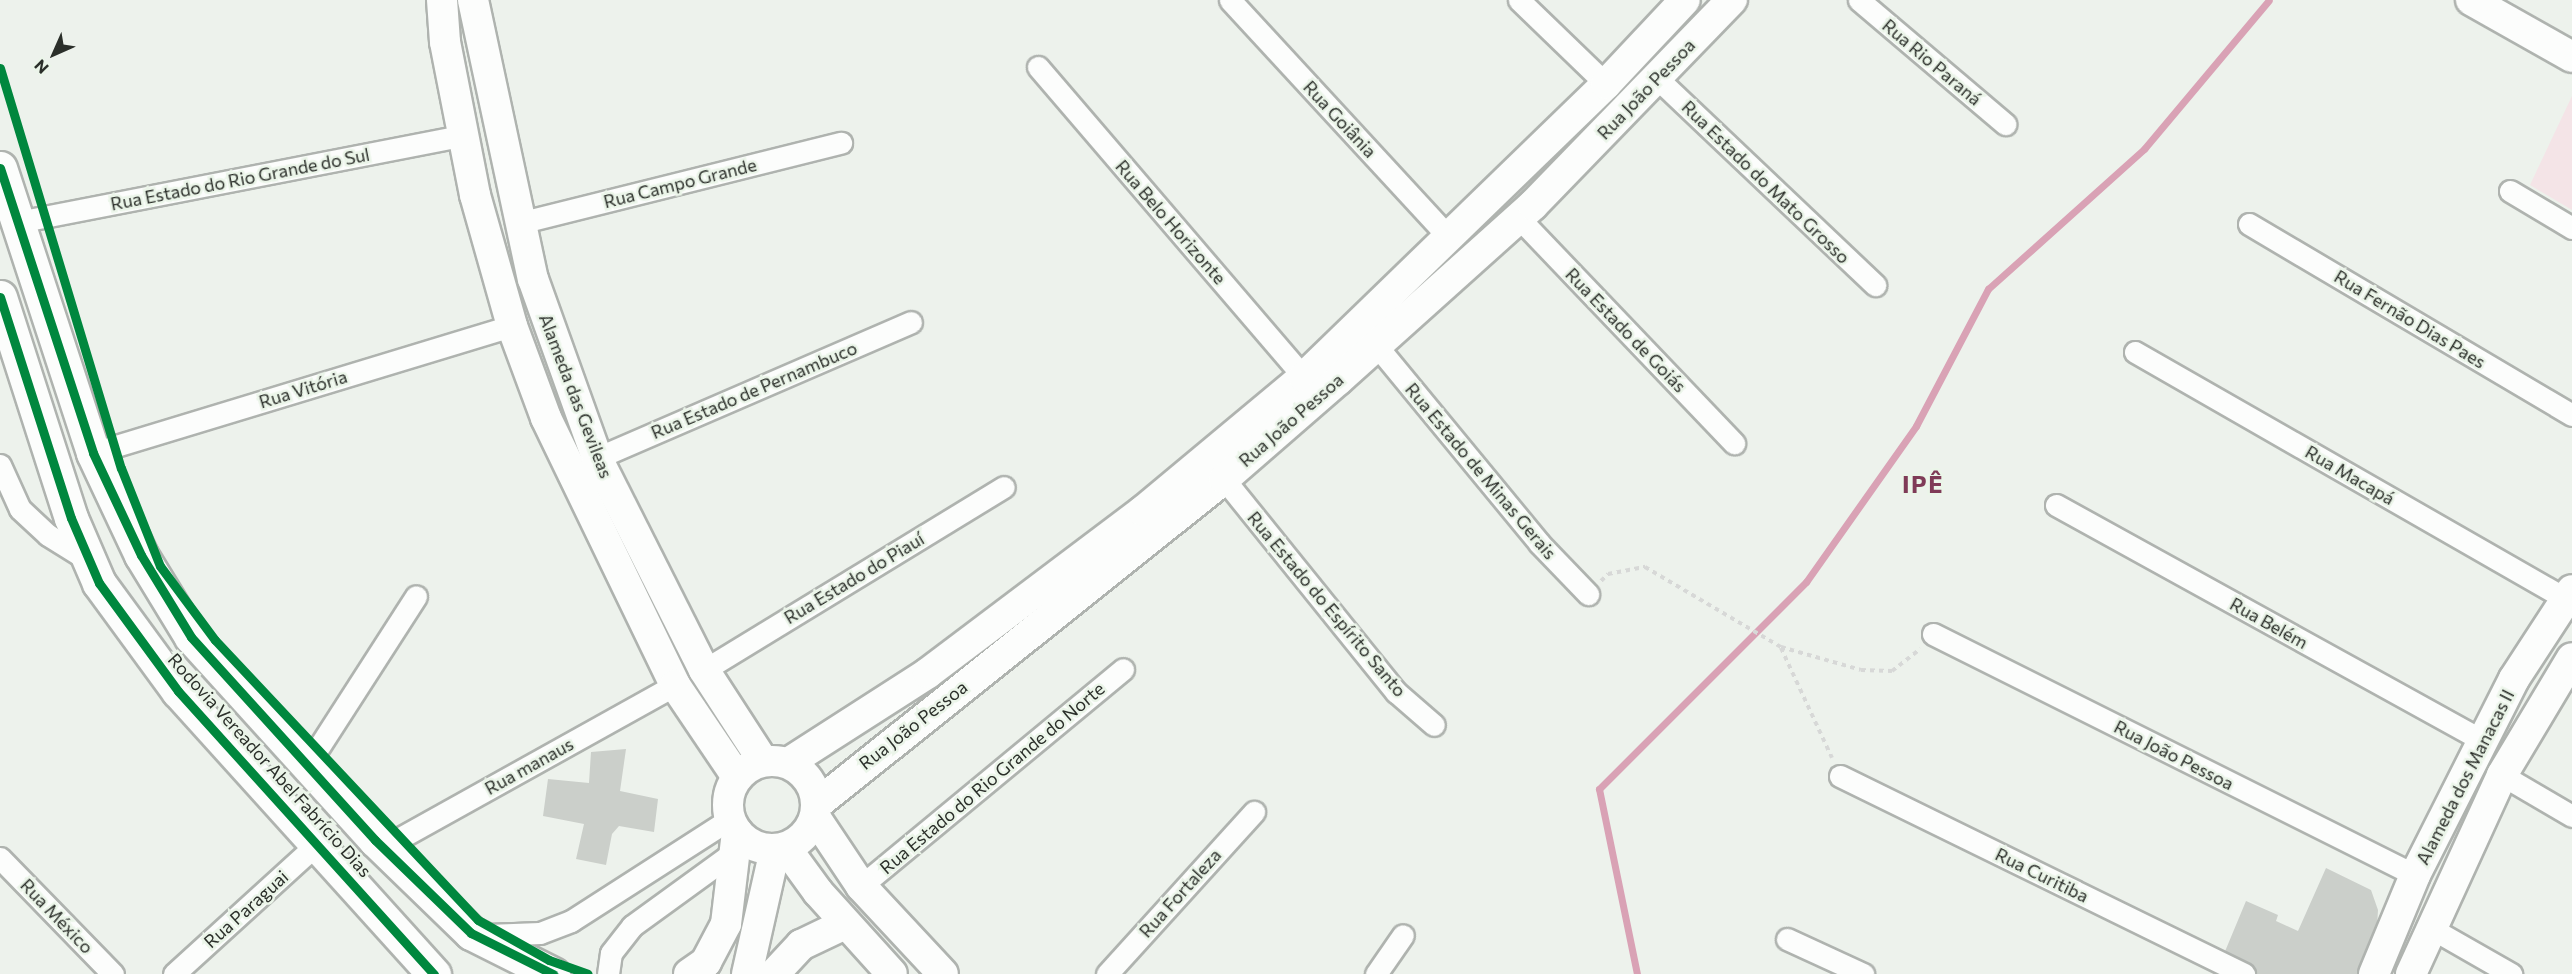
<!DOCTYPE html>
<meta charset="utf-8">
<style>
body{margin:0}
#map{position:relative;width:2572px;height:974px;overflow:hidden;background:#edf2ec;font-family:Commissioner,sans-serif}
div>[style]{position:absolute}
.green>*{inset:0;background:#f4e4e7}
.stream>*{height:7px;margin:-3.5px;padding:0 3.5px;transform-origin:3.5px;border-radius:3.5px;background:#d9a2b5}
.building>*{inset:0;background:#cbcfca}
.path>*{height:4px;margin-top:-2px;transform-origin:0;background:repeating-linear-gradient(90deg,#d7d8d7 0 4.5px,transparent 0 9px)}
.roads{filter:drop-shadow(2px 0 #afb3af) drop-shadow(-2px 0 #afb3af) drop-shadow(0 2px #afb3af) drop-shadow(0 -2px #afb3af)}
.street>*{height:21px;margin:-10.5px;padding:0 10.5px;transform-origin:10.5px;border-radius:10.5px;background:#fcfdfc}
.secondary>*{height:30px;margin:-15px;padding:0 15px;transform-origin:15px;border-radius:15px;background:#fcfdfc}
.secondary>.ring{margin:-15px;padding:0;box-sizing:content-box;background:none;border:30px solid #fcfdfc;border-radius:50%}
.primary>*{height:33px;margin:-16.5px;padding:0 16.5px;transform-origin:16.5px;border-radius:16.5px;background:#fcfdfc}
.cycleway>*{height:9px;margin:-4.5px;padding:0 4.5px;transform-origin:4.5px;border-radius:4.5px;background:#00873e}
span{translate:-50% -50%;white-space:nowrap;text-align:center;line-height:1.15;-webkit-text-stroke:5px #ebf5e9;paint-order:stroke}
.street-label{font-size:18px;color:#2b2f2a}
.district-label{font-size:24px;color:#7f3b57;font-weight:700;letter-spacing:1.5px}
.north{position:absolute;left:24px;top:24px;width:60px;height:60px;-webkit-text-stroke:4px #ebf5e9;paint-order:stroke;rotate:225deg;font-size:16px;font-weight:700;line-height:24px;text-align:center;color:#2b2f2a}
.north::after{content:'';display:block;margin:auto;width:21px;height:27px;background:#2b2f2a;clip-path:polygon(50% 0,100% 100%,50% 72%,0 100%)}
</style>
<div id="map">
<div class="green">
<div style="clip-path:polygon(2572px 96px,2572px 210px,2530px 185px)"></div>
</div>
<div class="stream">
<div style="left:1637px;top:974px;width:189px;rotate:-101.6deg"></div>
<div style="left:1599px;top:789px;width:293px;rotate:-45deg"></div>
<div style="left:1806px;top:582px;width:191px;rotate:-54.8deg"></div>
<div style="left:1916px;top:426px;width:155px;rotate:-62.3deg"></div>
<div style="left:1988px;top:289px;width:210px;rotate:-41.9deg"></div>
<div style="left:2144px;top:149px;width:194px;rotate:-50deg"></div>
</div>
<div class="building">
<div style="clip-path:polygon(626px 749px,620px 791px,658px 799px,654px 832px,619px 826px,612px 834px,606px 865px,576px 859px,584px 824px,543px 816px,548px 779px,589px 783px,591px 752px)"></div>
<div style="clip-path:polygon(2326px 868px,2371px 890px,2378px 910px,2377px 927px,2358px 974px,2249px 974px,2221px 961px,2246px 901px,2278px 915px,2276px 921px,2298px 931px)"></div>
</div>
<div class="path">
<div style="left:1601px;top:581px;width:10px;rotate:-45deg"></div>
<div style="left:1608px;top:574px;width:38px;rotate:-11deg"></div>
<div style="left:1645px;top:567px;width:158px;rotate:30.5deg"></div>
<div style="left:1781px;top:647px;width:83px;rotate:16deg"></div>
<div style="left:1861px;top:670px;width:31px;rotate:2deg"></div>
<div style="left:1892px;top:671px;width:36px;rotate:-38deg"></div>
<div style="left:1781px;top:648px;width:121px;rotate:65.1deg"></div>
</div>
<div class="roads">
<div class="street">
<div style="left:1230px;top:0;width:324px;rotate:47.3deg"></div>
<div style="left:1519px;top:0;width:121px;rotate:44deg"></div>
<div style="left:1859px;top:0;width:192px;rotate:40.3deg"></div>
<div style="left:1038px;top:67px;width:408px;rotate:49.4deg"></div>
<div style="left:1657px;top:78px;width:301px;rotate:43.5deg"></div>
<div style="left:2510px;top:191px;width:72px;rotate:30.8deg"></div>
<div style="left:1518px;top:217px;width:313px;rotate:46.3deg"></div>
<div style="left:18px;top:222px;width:452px;rotate:-11deg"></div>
<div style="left:519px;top:223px;width:332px;rotate:-14deg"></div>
<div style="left:2249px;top:224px;width:375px;rotate:30.6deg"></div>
<div style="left:1376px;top:345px;width:256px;rotate:50.5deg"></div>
<div style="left:1539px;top:543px;width:71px;rotate:46.1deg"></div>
<div style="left:2135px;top:352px;width:495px;rotate:29.8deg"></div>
<div style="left:93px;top:453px;width:438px;rotate:-16.9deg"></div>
<div style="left:597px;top:458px;width:342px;rotate:-23.4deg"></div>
<div style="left:0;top:465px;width:48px;rotate:65.6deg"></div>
<div style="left:20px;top:509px;width:38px;rotate:43deg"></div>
<div style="left:48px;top:535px;width:44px;rotate:31.9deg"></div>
<div style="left:1224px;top:479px;width:274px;rotate:51.1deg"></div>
<div style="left:1396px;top:692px;width:50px;rotate:41deg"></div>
<div style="left:2056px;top:505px;width:488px;rotate:28.9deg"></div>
<div style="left:1933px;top:634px;width:539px;rotate:26.57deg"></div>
<div style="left:704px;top:670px;width:351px;rotate:-31.4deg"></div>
<div style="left:306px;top:767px;width:203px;rotate:-57.2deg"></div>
<div style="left:2502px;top:775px;width:81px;rotate:30.4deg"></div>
<div style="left:1840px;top:776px;width:450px;rotate:26.1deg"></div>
<div style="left:382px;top:848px;width:335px;rotate:-29.1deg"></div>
<div style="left:0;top:858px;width:162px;rotate:45.8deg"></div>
<div style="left:861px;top:886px;width:340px;rotate:-39.6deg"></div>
<div style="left:2429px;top:927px;width:95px;rotate:29.8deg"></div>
<div style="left:487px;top:935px;width:53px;rotate:-2.2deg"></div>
<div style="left:540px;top:933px;width:33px;rotate:-21deg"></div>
<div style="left:571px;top:921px;width:189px;rotate:-32.7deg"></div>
<div style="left:1787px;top:939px;width:84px;rotate:24.7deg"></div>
<div style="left:174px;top:974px;width:195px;rotate:-42.3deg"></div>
<div style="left:608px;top:974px;width:21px;rotate:-82deg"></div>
<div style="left:611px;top:953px;width:34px;rotate:-52deg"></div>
<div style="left:632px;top:926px;width:126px;rotate:-36deg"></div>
<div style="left:1107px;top:974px;width:219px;rotate:-47.8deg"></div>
<div style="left:1376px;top:974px;width:47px;rotate:-55.3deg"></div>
</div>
<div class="secondary">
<div style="left:442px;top:0;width:42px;rotate:85.9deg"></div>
<div style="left:445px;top:42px;width:156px;rotate:78.9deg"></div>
<div style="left:475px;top:195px;width:136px;rotate:74.2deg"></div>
<div style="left:512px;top:326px;width:98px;rotate:69.7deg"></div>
<div style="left:546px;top:418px;width:297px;rotate:64.2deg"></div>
<div style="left:675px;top:685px;width:111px;rotate:56deg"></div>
<div style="left:473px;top:0;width:285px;rotate:77.9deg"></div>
<div style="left:533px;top:279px;width:190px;rotate:70.3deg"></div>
<div style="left:597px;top:458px;width:237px;rotate:63.2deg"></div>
<div style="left:704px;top:670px;width:108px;rotate:57deg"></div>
<div style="left:2471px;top:0;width:116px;rotate:29.4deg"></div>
<div class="ring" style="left:728px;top:761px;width:58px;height:58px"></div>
<div style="left:788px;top:763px;width:166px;rotate:-32.7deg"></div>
<div style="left:928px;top:673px;width:269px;rotate:-37deg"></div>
<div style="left:1143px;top:511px;width:209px;rotate:-39.8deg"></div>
<div style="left:1304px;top:377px;width:421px;rotate:-44.1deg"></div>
<div style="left:1606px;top:84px;width:115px;rotate:-46.8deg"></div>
<div style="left:817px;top:804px;width:521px;rotate:-38.61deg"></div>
<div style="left:1224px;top:479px;width:151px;rotate:-41deg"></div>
<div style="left:1338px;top:380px;width:262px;rotate:-41.9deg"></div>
<div style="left:1533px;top:205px;width:286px;rotate:-45.9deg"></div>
<div style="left:815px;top:817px;width:83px;rotate:56.3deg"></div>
<div style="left:861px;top:886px;width:120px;rotate:47deg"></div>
<div style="left:786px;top:848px;width:54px;rotate:54deg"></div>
<div style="left:818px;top:892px;width:110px;rotate:47.9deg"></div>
<div style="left:689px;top:974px;width:21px;rotate:-35deg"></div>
<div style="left:706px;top:962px;width:43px;rotate:-62.2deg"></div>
<div style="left:726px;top:924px;width:93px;rotate:-83.2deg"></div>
<div style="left:747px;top:974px;width:127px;rotate:-77.3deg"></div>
<div style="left:774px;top:974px;width:40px;rotate:-47deg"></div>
<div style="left:801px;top:945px;width:49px;rotate:-25.5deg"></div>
<div style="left:2374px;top:974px;width:107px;rotate:-67.5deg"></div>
<div style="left:2415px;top:875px;width:220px;rotate:-63.2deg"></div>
<div style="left:2514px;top:679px;width:106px;rotate:-56.9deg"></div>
<div style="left:2411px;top:974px;width:219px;rotate:-65.4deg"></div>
<div style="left:2502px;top:775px;width:136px;rotate:-59.1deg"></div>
</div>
<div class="primary">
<div style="left:0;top:168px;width:300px;rotate:71.9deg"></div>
<div style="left:93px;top:453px;width:113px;rotate:64.8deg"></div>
<div style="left:141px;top:555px;width:96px;rotate:58.6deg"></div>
<div style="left:191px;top:637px;width:274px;rotate:47.8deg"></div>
<div style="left:375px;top:840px;width:134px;rotate:44.1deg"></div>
<div style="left:471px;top:933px;width:92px;rotate:26.6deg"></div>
<div style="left:0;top:297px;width:232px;rotate:72.2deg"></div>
<div style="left:71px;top:518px;width:71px;rotate:66.7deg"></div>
<div style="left:99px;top:583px;width:134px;rotate:53.8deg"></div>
<div style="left:178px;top:691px;width:382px;rotate:47.9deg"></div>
</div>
</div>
<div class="cycleway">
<div style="left:0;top:68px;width:418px;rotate:73.2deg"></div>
<div style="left:121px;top:468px;width:105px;rotate:68.3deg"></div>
<div style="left:160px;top:566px;width:92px;rotate:53.4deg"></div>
<div style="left:215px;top:640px;width:384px;rotate:46.8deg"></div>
<div style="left:478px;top:920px;width:81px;rotate:29.4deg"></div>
<div style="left:549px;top:960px;width:41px;rotate:19.7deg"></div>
<div style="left:0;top:168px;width:300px;rotate:71.9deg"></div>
<div style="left:93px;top:453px;width:113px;rotate:64.8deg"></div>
<div style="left:141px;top:555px;width:96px;rotate:58.6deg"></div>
<div style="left:191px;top:637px;width:274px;rotate:47.8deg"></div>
<div style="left:375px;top:840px;width:134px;rotate:44.1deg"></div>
<div style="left:471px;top:933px;width:92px;rotate:26.6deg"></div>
<div style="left:0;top:297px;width:232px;rotate:72.2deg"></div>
<div style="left:71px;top:518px;width:71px;rotate:66.7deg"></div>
<div style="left:99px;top:583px;width:134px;rotate:53.8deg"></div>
<div style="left:178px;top:691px;width:382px;rotate:47.9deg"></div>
</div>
<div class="street-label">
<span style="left:1932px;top:62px;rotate:40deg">Rua Rio Paraná</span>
<span style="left:1646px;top:89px;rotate:-46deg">Rua João Pessoa</span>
<span style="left:1340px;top:119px;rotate:47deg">Rua Goiânia</span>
<span style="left:240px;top:179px;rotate:-11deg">Rua Estado do Rio Grande do Sul</span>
<span style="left:1766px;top:182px;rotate:44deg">Rua Estado do Mato Grosso</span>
<span style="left:680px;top:183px;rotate:-14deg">Rua Campo Grande</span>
<span style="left:1171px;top:222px;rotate:49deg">Rua Belo Horizonte</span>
<span style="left:2410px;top:319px;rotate:31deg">Rua Fernão Dias Paes</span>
<span style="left:1626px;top:330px;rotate:46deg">Rua Estado de Goiás</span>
<span style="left:303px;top:389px;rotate:-17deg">Rua Vitória</span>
<span style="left:754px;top:390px;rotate:-23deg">Rua Estado de Pernambuco</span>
<span style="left:576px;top:396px;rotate:69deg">Alameda das Gevileas</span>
<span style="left:1291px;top:420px;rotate:-41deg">Rua João Pessoa</span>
<span style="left:1481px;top:471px;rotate:50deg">Rua Estado de Minas Gerais</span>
<span style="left:2350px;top:475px;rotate:30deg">Rua Macapá</span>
<span style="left:854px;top:578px;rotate:-31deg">Rua Estado do Piauí</span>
<span style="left:1327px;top:604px;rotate:50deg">Rua Estado do Espírito Santo</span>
<span style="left:2269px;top:623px;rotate:29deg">Rua Belém</span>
<span style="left:913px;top:725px;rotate:-38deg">Rua João Pessoa</span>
<span style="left:2174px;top:755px;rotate:27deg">Rua João Pessoa</span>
<span style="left:270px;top:765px;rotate:48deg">Rodovia Vereador Abel Fabrício Dias</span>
<span style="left:529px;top:766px;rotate:-29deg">Rua manaus</span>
<span style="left:2465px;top:777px;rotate:-63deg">Alameda dos Manacas II</span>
<span style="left:992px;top:778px;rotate:-40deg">Rua Estado do Rio Grande do Norte</span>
<span style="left:2042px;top:875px;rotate:26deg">Rua Curitiba</span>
<span style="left:1180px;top:893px;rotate:-48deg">Rua Fortaleza</span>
<span style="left:246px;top:909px;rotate:-42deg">Rua Paraguai</span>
<span style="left:57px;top:916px;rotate:46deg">Rua México</span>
</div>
<div class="district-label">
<span style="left:1923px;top:484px">IPÊ</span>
</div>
<div class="north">N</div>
</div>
